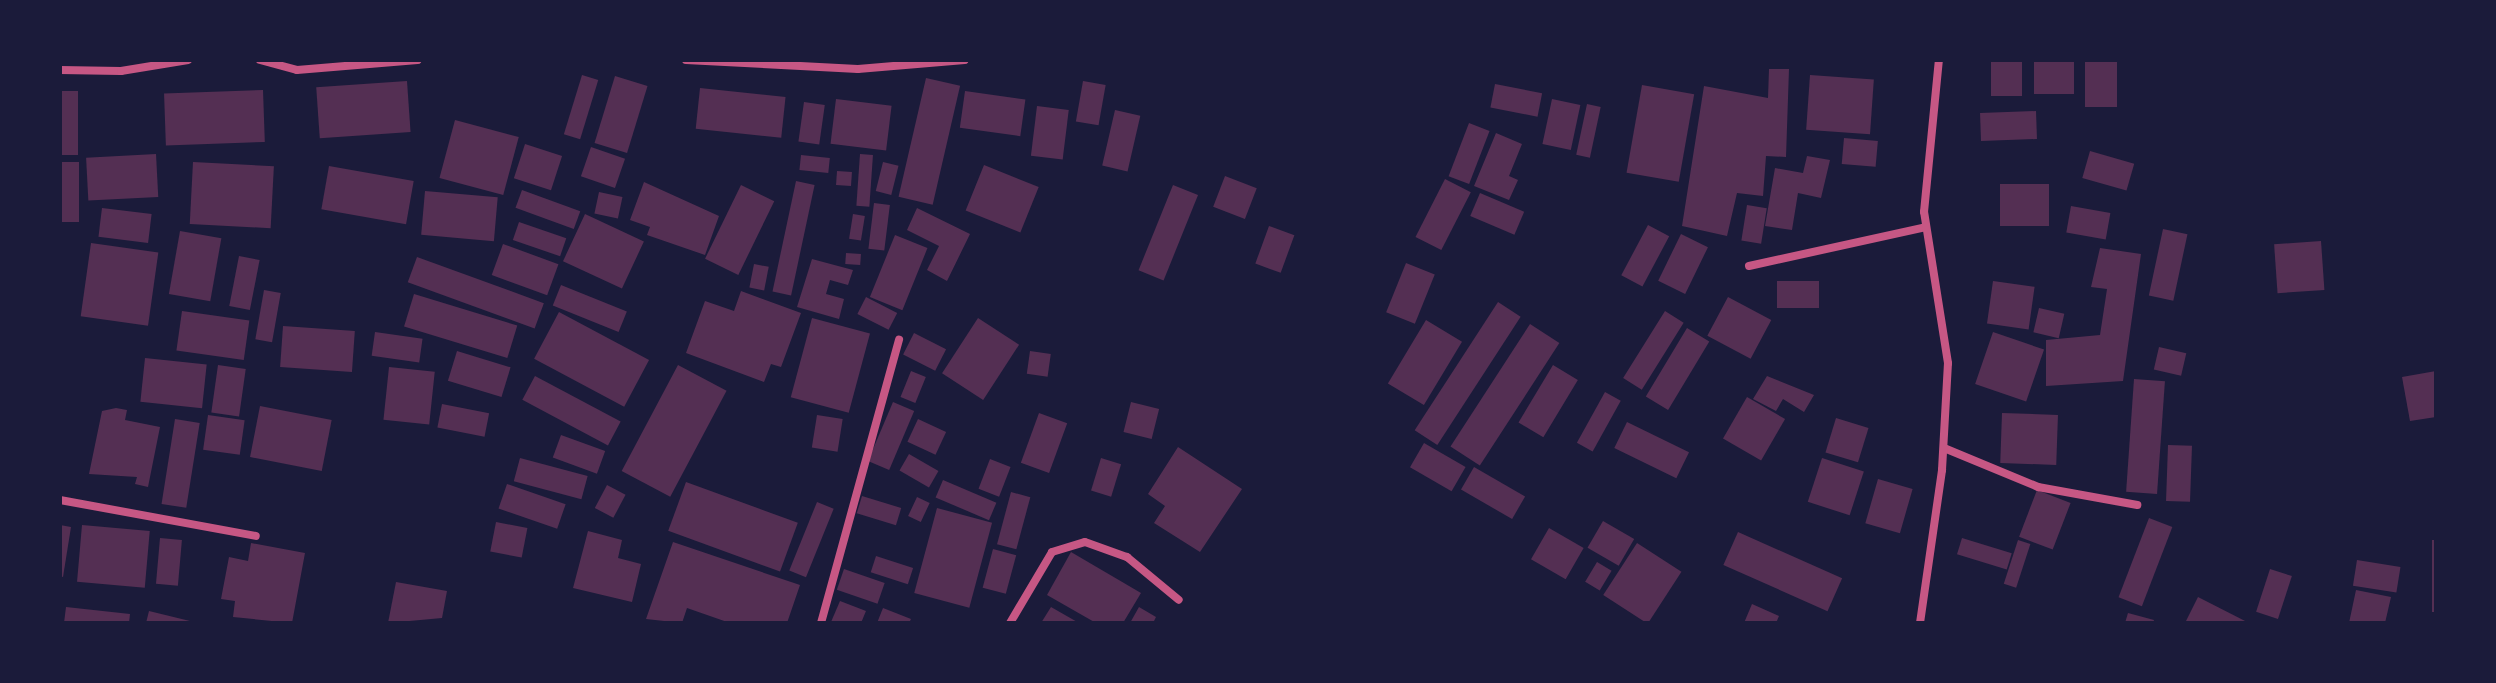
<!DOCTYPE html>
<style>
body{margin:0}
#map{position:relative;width:2496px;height:683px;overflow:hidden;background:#1b1b3a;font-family:"Space Grotesk",sans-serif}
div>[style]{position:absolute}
.building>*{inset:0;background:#542f53;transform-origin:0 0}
.minor>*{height:8px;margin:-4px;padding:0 4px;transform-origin:4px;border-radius:4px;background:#c65784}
span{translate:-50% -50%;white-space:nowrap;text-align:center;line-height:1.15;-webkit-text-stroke:6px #1b1b3a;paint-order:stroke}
.frame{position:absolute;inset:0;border:62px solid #1b1b3a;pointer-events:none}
</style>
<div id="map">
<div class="building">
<div style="left:1991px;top:60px;width:31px;height:36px"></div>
<div style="left:2034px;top:60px;width:40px;height:34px"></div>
<div style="left:2085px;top:60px;width:32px;height:47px"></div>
<div style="clip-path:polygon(1769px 69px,1789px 69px,1786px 157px,1766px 156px,1763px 196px,1737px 193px,1727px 236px,1682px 226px,1704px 86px,1768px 98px)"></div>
<div style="left:582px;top:75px;width:17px;height:62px;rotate:17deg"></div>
<div style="left:1810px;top:75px;width:64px;height:55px;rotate:4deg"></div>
<div style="left:615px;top:76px;width:34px;height:70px;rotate:17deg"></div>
<div style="left:926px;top:78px;width:35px;height:122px;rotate:13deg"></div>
<div style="left:407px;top:81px;width:51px;height:91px;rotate:86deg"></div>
<div style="left:1083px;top:81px;width:23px;height:41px;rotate:10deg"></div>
<div style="left:1495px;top:84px;width:48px;height:24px;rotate:11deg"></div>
<div style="left:1642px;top:85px;width:53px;height:89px;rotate:10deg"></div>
<div style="left:700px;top:88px;width:86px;height:41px;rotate:6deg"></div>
<div style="left:263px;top:90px;width:52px;height:99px;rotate:88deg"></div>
<div style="left:60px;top:91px;width:18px;height:64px"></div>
<div style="left:965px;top:91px;width:61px;height:37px;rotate:8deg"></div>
<div style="left:836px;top:99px;width:56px;height:45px;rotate:7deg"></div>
<div style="left:1552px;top:99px;width:29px;height:46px;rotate:12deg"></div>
<div style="left:804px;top:102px;width:21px;height:40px;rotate:8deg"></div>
<div style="left:1587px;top:104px;width:14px;height:52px;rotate:12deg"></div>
<div style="left:1037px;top:106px;width:32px;height:50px;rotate:7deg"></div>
<div style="left:1115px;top:110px;width:26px;height:57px;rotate:13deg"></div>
<div style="left:2036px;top:111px;width:28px;height:56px;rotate:88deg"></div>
<div style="left:455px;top:120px;width:66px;height:60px;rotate:15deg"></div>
<div style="left:1469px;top:123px;width:22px;height:57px;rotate:21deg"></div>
<div style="clip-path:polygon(1496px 133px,1522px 144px,1509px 176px,1518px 180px,1509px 200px,1474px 186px)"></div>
<div style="left:1844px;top:138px;width:34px;height:26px;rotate:5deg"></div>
<div style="left:525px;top:144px;width:39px;height:36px;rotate:18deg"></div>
<div style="left:591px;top:147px;width:36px;height:31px;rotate:19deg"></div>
<div style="left:2090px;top:151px;width:46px;height:28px;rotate:16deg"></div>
<div style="left:156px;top:154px;width:43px;height:70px;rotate:87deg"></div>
<div style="left:860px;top:154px;width:13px;height:52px;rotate:4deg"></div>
<div style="left:801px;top:155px;width:29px;height:15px;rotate:6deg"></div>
<div style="clip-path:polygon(1807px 156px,1830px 160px,1821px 198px,1798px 193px,1792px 230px,1765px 226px,1775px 168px,1803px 173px)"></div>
<div style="left:60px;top:162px;width:19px;height:60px"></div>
<div style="left:193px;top:162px;width:81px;height:62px;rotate:3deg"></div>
<div style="left:883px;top:162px;width:16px;height:30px;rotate:14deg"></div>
<div style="left:984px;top:165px;width:59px;height:49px;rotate:22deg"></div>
<div style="left:329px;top:166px;width:86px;height:44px;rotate:10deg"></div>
<div style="left:837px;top:171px;width:15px;height:14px;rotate:4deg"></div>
<div style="left:1225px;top:176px;width:34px;height:33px;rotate:21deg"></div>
<div style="left:1445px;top:179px;width:29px;height:65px;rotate:27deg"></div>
<div style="left:796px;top:181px;width:19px;height:113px;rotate:12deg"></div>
<div style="clip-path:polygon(644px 182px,719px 216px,705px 255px,647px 235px,650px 227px,630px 220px)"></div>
<div style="left:2000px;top:184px;width:49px;height:42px"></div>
<div style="left:741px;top:185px;width:37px;height:82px;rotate:26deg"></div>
<div style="left:1173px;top:185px;width:27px;height:92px;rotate:22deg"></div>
<div style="left:522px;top:190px;width:62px;height:19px;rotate:20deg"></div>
<div style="left:425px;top:191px;width:73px;height:44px;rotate:5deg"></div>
<div style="left:599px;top:192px;width:24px;height:22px;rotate:12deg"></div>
<div style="left:1480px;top:193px;width:48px;height:25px;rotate:23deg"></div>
<div style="left:874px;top:203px;width:16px;height:46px;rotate:7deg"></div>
<div style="left:1747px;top:205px;width:20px;height:36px;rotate:9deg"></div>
<div style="left:2071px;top:206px;width:40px;height:27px;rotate:10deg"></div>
<div style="left:102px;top:208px;width:50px;height:29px;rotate:7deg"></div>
<div style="clip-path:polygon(917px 208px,970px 234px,947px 281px,927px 270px,939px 246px,907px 230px)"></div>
<div style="left:585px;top:214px;width:65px;height:52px;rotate:25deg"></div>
<div style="left:853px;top:214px;width:12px;height:25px;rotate:9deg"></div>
<div style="left:519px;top:222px;width:50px;height:19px;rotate:19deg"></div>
<div style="left:1648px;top:225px;width:24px;height:57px;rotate:28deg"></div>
<div style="left:1269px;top:226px;width:27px;height:40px;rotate:20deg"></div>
<div style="left:2163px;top:229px;width:25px;height:68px;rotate:12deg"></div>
<div style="left:180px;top:231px;width:42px;height:64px;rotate:10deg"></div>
<div style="left:1681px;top:234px;width:30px;height:52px;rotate:26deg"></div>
<div style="left:895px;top:235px;width:35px;height:67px;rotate:22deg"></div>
<div style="left:2321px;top:241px;width:49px;height:47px;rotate:86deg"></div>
<div style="left:91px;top:243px;width:68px;height:74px;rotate:8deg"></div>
<div style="left:503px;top:244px;width:59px;height:33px;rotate:20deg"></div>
<div style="clip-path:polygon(2100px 248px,2141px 254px,2123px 381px,2046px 386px,2046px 340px,2100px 335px,2107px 289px,2091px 287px)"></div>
<div style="left:846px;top:253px;width:15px;height:11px;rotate:4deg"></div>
<div style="left:239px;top:256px;width:21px;height:51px;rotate:11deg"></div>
<div style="left:417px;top:257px;width:135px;height:27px;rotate:20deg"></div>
<div style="clip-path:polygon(812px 259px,853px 270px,848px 285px,830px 280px,826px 294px,844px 299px,839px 319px,797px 307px)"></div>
<div style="left:1406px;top:263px;width:31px;height:53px;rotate:22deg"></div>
<div style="left:754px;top:264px;width:15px;height:24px;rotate:11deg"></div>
<div style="left:1777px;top:281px;width:42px;height:27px"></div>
<div style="left:1993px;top:281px;width:42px;height:43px;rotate:8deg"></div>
<div style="left:561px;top:285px;width:71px;height:22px;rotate:22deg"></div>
<div style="left:264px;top:290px;width:17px;height:50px;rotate:10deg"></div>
<div style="clip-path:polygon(741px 291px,801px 313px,781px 367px,771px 364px,764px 382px,686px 353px,705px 301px,734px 311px)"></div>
<div style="left:414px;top:294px;width:108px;height:34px;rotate:17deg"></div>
<div style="left:866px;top:297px;width:35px;height:19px;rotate:27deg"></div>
<div style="left:1728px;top:297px;width:49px;height:44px;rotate:28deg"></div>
<div style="left:1498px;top:302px;width:27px;height:153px;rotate:33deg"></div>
<div style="left:2039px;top:308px;width:26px;height:25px;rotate:13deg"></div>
<div style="left:182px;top:311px;width:68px;height:40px;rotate:8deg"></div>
<div style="left:1665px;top:311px;width:22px;height:79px;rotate:32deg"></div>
<div style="left:559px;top:312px;width:102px;height:53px;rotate:28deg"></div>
<div style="left:812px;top:318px;width:60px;height:82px;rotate:15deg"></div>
<div style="left:978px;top:318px;width:49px;height:66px;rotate:33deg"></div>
<div style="left:1426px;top:320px;width:42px;height:74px;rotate:31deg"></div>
<div style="left:1530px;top:324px;width:35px;height:146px;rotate:33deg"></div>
<div style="left:283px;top:326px;width:72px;height:41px;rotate:4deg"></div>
<div style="left:1687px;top:328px;width:26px;height:80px;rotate:31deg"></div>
<div style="left:375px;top:332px;width:48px;height:24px;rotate:8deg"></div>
<div style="left:1993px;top:332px;width:54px;height:55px;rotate:19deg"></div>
<div style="left:914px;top:333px;width:36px;height:24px;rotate:27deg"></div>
<div style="left:2159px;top:347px;width:28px;height:23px;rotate:13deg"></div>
<div style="left:457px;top:351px;width:56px;height:31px;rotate:17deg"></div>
<div style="left:1030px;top:351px;width:21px;height:23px;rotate:8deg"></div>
<div style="left:145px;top:358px;width:62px;height:44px;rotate:6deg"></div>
<div style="left:218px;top:365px;width:28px;height:48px;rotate:8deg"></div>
<div style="left:678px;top:365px;width:55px;height:120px;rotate:28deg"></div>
<div style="left:1553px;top:365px;width:29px;height:67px;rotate:31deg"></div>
<div style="left:389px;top:367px;width:46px;height:53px;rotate:6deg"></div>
<div style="left:911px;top:371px;width:16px;height:28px;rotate:22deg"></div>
<div style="clip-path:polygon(2436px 371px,2436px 417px,2410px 421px,2402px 377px)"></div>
<div style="left:535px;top:376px;width:97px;height:27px;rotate:28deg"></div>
<div style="clip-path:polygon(1767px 376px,1814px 395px,1804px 412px,1783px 399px,1776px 411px,1753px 399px)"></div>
<div style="left:2134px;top:379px;width:31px;height:113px;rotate:4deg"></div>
<div style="left:1605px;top:392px;width:18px;height:58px;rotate:29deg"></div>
<div style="left:1747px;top:397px;width:44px;height:48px;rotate:30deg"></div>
<div style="left:893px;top:402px;width:23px;height:64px;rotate:23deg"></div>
<div style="left:1131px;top:402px;width:29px;height:31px;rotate:14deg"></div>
<div style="left:442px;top:404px;width:48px;height:24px;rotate:11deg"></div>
<div style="left:260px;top:406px;width:73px;height:52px;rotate:11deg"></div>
<div style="clip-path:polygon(116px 408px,127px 410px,125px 420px,160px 427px,148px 487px,135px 484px,137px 477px,89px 474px,102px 411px)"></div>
<div style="left:1039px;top:413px;width:30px;height:53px;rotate:20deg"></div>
<div style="left:2002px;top:413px;width:56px;height:50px;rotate:2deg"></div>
<div style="left:208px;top:415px;width:37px;height:35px;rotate:8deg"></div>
<div style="left:817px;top:415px;width:26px;height:33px;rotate:9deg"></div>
<div style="left:1836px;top:418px;width:34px;height:36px;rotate:17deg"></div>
<div style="left:175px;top:419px;width:25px;height:86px;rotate:9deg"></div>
<div style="left:918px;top:419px;width:31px;height:25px;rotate:25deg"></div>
<div style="left:1627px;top:422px;width:69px;height:29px;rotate:26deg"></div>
<div style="left:561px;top:435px;width:47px;height:24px;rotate:20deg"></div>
<div style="left:1424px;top:443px;width:48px;height:28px;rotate:30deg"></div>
<div style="left:2168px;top:445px;width:24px;height:56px;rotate:2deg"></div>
<div style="clip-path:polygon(1178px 447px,1242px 489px,1200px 552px,1154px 523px,1165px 506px,1148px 494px)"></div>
<div style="left:909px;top:454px;width:34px;height:19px;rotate:30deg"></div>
<div style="left:520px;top:458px;width:70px;height:24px;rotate:15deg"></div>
<div style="left:1101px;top:458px;width:21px;height:34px;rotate:17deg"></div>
<div style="left:1822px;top:458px;width:44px;height:46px;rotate:18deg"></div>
<div style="left:990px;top:459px;width:22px;height:32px;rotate:21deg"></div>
<div style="left:1474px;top:467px;width:59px;height:26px;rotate:30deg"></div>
<div style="left:1878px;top:479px;width:36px;height:46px;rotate:16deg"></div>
<div style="left:943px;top:480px;width:58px;height:19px;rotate:23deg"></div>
<div style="left:686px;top:482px;width:119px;height:52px;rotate:20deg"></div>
<div style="left:507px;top:484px;width:62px;height:26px;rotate:19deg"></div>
<div style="left:607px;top:485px;width:21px;height:26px;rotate:28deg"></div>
<div style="left:2037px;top:490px;width:36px;height:50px;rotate:21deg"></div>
<div style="left:1011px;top:492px;width:20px;height:54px;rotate:15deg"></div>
<div style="left:862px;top:496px;width:41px;height:18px;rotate:17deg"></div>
<div style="left:917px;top:497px;width:14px;height:21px;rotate:25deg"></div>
<div style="left:817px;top:502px;width:18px;height:74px;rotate:22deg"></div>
<div style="left:937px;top:508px;width:57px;height:88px;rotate:15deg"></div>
<div style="left:2149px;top:518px;width:25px;height:85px;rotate:21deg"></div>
<div style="left:1603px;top:521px;width:36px;height:31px;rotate:30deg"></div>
<div style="left:496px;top:522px;width:32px;height:30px;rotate:11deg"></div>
<div style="clip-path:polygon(60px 525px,71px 527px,63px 577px,60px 576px)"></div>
<div style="left:82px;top:525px;width:68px;height:57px;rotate:5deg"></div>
<div style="left:1549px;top:528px;width:40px;height:36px;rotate:30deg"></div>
<div style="clip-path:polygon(588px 531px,622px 540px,618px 558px,641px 564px,632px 602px,573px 588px)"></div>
<div style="left:1738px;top:532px;width:114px;height:36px;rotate:24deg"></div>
<div style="left:160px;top:538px;width:22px;height:46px;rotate:5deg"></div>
<div style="left:1962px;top:538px;width:52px;height:17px;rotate:17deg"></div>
<div style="left:2018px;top:540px;width:13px;height:46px;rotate:18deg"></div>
<div style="left:2432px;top:540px;width:4px;height:72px"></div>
<div style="clip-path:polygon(673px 542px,800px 585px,787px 623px,730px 623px,687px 608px,682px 623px,646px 619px)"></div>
<div style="clip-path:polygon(251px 543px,305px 553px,292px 623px,233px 617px,235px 601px,221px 599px,229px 557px,248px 561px)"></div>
<div style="left:1637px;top:543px;width:53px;height:62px;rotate:33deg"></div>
<div style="left:993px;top:549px;width:24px;height:40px;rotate:15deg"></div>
<div style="clip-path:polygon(1071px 552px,1141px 593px,1123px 623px,1096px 623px,1047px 595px)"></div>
<div style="left:876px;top:556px;width:39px;height:17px;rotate:18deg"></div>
<div style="left:2357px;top:560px;width:44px;height:26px;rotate:9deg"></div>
<div style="left:1597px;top:562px;width:17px;height:23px;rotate:31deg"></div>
<div style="left:844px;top:569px;width:43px;height:22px;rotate:19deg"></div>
<div style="left:2270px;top:569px;width:23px;height:45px;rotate:18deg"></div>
<div style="clip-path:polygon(396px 582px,447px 591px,442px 618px,388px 623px)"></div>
<div style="clip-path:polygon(2356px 590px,2391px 597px,2385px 623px,2349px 623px)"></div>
<div style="clip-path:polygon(2198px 597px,2249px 623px,2185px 623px)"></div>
<div style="clip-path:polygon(840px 601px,866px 611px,861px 623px,831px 622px)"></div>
<div style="clip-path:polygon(1752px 604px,1779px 616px,1776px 623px,1744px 623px)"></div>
<div style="clip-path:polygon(66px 607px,130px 614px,129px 623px,64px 623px)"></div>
<div style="clip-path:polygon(1051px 607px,1079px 623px,1041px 623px)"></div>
<div style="clip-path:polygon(1139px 607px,1156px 617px,1153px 623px,1130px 623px)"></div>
<div style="clip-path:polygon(883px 608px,911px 619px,909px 623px,877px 623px)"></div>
<div style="clip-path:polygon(149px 611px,194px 622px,194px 623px,146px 623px)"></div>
<div style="clip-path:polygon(2128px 613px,2154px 620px,2153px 623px,2125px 623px)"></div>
</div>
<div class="minor">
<div style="left:260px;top:60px;width:38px;rotate:15deg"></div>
<div style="left:297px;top:70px;width:121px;rotate:-4.7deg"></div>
<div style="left:686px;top:60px;width:172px;rotate:3deg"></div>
<div style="left:858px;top:69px;width:107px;rotate:-4.8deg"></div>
<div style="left:60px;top:70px;width:61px;rotate:0.9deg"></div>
<div style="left:121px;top:71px;width:68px;rotate:-9.3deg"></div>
<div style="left:1749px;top:266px;width:181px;rotate:-12.4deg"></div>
<div style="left:1944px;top:448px;width:102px;rotate:22.5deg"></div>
<div style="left:2038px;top:487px;width:101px;rotate:10.3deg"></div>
<div style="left:60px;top:500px;width:199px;rotate:10.4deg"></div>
<div style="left:821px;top:623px;width:294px;rotate:-74.6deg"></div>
<div style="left:1010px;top:623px;width:82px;rotate:-59.4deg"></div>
<div style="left:1052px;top:552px;width:34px;rotate:-17deg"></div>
<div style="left:1085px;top:542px;width:45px;rotate:19.7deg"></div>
<div style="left:1127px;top:557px;width:67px;rotate:39.6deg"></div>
<div style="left:1920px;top:623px;width:155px;rotate:-81.8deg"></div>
<div style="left:1942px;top:470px;width:107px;rotate:-86.8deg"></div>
<div style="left:1948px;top:363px;width:153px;rotate:-99deg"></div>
<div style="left:1924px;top:212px;width:153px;rotate:-84.4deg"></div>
</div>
<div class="frame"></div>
</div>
